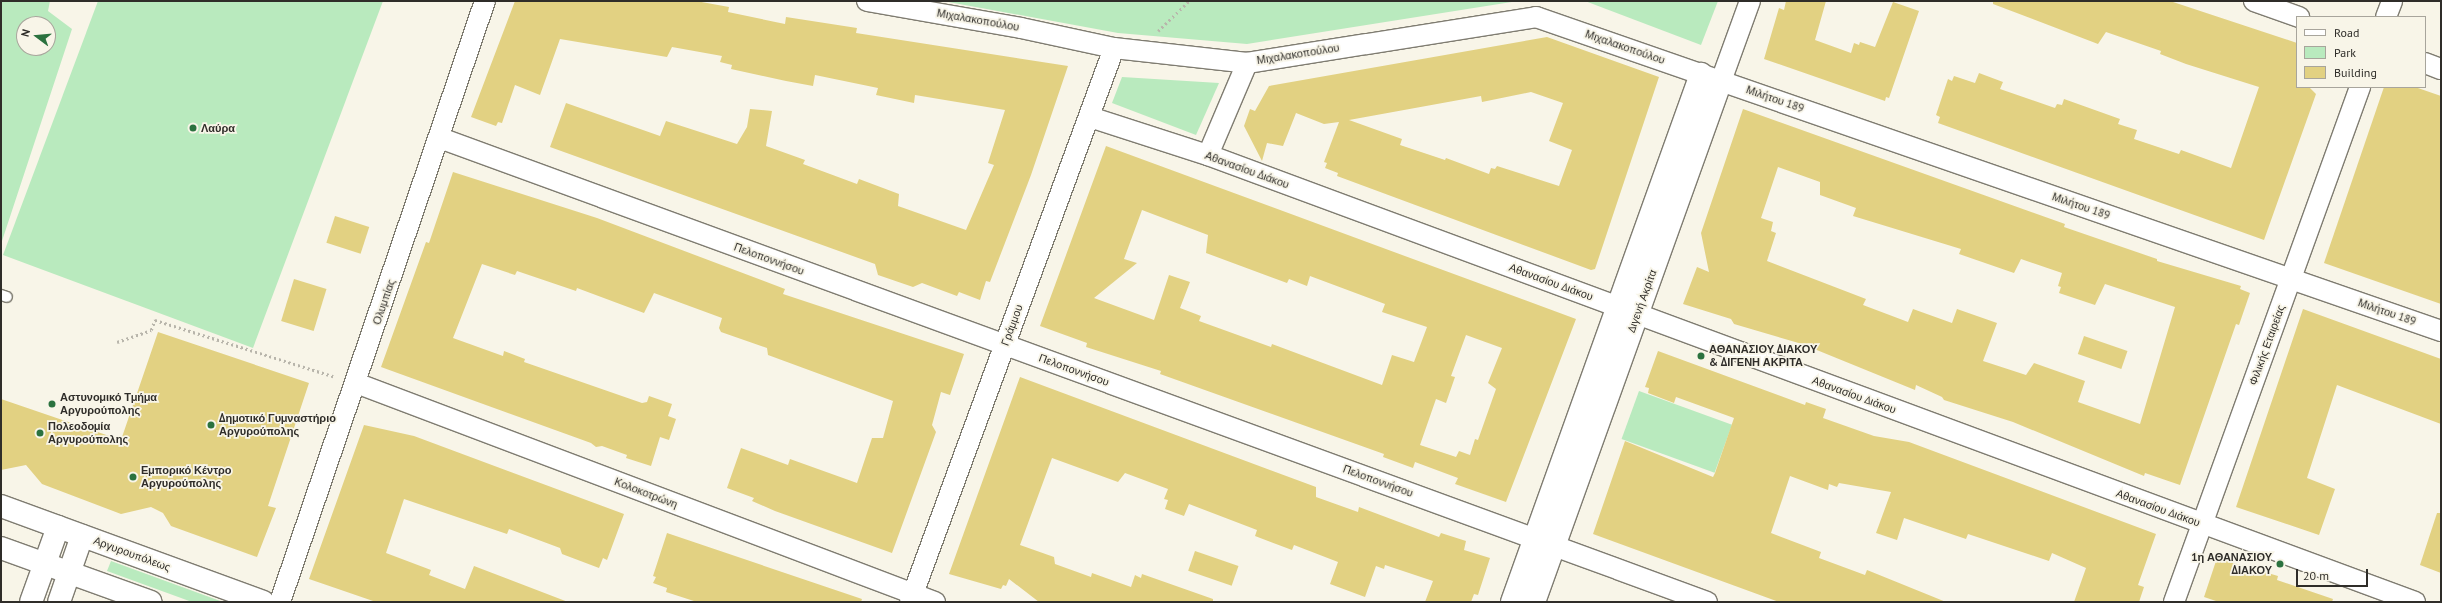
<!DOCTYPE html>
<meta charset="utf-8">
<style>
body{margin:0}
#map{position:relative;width:2442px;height:603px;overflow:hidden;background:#f8f5e8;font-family:"PT Sans",sans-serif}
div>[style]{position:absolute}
.green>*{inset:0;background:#b9eabe;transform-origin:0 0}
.building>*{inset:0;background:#e2d182;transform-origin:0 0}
.path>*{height:2.5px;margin-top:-1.25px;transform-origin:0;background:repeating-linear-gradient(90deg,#b8b5ab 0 2px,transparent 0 5px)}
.roads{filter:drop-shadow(1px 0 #7f7c71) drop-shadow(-1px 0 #7f7c71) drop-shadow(0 1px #7f7c71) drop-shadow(0 -1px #7f7c71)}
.service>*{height:10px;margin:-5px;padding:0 5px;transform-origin:5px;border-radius:5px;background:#fff}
.minor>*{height:20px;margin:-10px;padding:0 10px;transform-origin:10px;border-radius:10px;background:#fff}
.tertiary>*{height:22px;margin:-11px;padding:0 11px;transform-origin:11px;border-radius:11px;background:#fff}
.secondary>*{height:22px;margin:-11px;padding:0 11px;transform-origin:11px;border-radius:11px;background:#fff}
.primary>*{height:22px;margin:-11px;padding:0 11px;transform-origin:11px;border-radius:11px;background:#fff}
.dots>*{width:11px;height:11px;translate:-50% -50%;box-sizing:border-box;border:2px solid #f8f5e8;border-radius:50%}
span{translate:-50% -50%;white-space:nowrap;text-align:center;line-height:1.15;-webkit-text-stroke:3.5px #f8f5e8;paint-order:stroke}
.street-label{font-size:11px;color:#2f2d29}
.poi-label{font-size:11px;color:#2f2d29;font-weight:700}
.left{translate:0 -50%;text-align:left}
.right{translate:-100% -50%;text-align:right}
.frame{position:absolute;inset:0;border:2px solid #2f2d29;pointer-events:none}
.legend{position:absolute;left:2296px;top:16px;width:130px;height:72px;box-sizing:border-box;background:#f8f5e8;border:1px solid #a8a59c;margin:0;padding:5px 7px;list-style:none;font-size:12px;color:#2f2d29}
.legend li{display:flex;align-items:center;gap:8px;height:20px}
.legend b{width:20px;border:1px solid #a8a59c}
.north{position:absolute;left:16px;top:16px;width:40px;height:40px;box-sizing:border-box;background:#f8f5e8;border:1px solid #a8a59c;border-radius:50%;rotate:286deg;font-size:11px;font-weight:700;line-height:16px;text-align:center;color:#2f2d29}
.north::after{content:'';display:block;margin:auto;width:14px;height:18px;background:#2b723f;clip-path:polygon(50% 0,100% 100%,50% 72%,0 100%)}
.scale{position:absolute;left:2296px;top:569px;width:72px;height:18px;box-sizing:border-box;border:2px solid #2f2d29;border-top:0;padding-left:5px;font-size:12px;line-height:14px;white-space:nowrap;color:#2f2d29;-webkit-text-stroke:3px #f8f5e8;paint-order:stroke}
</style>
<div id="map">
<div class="green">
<div style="clip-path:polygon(evenodd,1px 1px,50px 1px,48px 11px,72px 29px,1px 244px,1px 1px,24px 24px,48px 24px,48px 48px,24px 48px,24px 24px)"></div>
<div style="clip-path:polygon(98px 1px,383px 1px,253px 348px,3px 255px)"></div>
<div style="clip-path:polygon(943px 1px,1518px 1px,1247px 44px,1118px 33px)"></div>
<div style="clip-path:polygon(1585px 1px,1718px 1px,1701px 45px)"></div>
<div style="clip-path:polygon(1122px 77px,1219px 83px,1196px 135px,1112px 103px)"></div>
<div style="left:1639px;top:391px;width:99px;height:51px;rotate:20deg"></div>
<div style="clip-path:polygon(111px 561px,223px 602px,192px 602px,107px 571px)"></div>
</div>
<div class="building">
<div style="clip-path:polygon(515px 1px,696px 1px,729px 7px,728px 12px,785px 24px,786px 17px,857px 28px,856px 33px,1068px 66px,1031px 175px,990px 282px,986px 281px,980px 300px,959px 292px,957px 296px,922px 283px,913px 287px,878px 275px,875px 264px,550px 147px,566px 103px,660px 136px,666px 121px,737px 144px,747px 127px,750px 109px,772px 111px,766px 146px,805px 160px,803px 164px,857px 184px,859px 179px,899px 194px,898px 206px,966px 230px,994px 165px,988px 163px,1005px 110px,915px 95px,914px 103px,876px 95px,878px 88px,815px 75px,813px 86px,786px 81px,731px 69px,732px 65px,720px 62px,722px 56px,672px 47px,667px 57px,560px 39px,540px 95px,515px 85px,502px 123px,498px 122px,496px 126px,471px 117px)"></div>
<div style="clip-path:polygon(1786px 1px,1826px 1px,1815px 40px,1851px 53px,1854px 43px,1859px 45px,1860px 42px,1875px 47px,1893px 2px,1919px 11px,1889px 98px,1886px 97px,1885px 101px,1764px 59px,1779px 8px,1784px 10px)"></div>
<div style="clip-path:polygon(1993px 1px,2170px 1px,2297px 43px,2297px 87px,2309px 87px,2316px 94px,2264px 240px,1938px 123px,1940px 117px,1936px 115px,1948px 79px,1952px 81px,1954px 76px,1975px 83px,1979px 73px,2003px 82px,2000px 89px,2055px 108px,2057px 104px,2062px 105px,2064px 99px,2120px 119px,2118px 124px,2137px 130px,2134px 139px,2179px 154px,2181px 150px,2231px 168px,2259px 87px,2186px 64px,2160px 54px,2161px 51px,2106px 32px,2098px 44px,1993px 4px)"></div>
<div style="clip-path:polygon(evenodd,1547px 37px,1659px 77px,1595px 269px,1591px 270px,1337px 176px,1338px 173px,1325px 168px,1327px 163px,1324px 162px,1339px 122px,1324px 124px,1296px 113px,1283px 146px,1267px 143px,1262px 161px,1244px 126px,1250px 109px,1255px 111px,1269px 86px,1547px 37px,1531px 92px,1563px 103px,1549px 141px,1572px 150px,1559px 186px,1497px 166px,1495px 169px,1491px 168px,1489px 174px,1446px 158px,1445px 160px,1400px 145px,1402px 139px,1349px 120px,1481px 96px,1482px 102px,1531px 92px)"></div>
<div style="clip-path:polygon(2384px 87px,2415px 87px,2441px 96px,2441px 304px,2324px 263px)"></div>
<div style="clip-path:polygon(evenodd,1743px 109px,2065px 224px,2064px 227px,2157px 259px,2157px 261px,2241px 286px,2240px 289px,2250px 293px,2239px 325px,2236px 324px,2180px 485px,2145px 473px,2144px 476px,2013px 422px,1944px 400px,1942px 397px,1916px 385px,1915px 390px,1802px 344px,1734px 324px,1731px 319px,1683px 304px,1697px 267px,1709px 272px,1701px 233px,1743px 109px,1778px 167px,1820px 182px,1820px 195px,1856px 208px,1853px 216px,1961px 249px,1959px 254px,2014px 273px,2021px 259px,2062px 273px,2058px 286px,2061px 287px,2059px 293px,2095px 305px,2105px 284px,2175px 307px,2140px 424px,2078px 402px,2085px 381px,2034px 363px,2026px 375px,1983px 361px,1997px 323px,1957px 309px,1952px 323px,1913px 309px,1908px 322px,1863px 305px,1866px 299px,1767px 261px,1776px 233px,1771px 231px,1773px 222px,1761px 218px,1778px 167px)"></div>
<div style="clip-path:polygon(evenodd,1106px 146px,1576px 319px,1506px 502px,1455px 484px,1458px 478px,1415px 462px,1413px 468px,1383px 457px,1384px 454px,1160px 374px,1161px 371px,1086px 347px,1087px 343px,1040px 326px,1106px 146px,1142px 210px,1208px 235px,1206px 253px,1287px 283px,1289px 279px,1307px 286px,1310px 276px,1385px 304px,1382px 312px,1427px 327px,1414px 362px,1392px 355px,1382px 385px,1272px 344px,1271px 347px,1199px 321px,1201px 316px,1180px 308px,1190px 282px,1169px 275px,1154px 320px,1094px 298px,1137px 263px,1124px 259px,1142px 210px,1106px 146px,1466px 335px,1502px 348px,1488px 383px,1496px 389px,1478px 440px,1475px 439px,1470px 455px,1459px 451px,1456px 457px,1420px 445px,1436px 399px,1446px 403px,1455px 377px,1451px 376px,1466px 335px)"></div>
<div style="clip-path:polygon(453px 172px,597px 218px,785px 289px,783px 294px,964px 354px,950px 395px,941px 392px,932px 425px,936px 432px,892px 553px,775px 511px,752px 501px,754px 498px,727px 488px,741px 448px,788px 465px,790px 459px,857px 483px,872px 438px,883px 438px,893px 401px,768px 355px,767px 348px,721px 332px,719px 328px,722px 318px,654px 293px,644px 313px,577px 288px,576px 291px,517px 271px,515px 275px,482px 264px,453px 338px,503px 356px,504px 351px,525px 359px,524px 362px,642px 403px,647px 402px,649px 396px,672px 404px,668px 416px,676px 419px,669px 440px,660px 437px,651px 466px,626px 458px,627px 455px,602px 446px,596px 447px,591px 443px,381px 367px,426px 242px,429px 243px)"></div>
<div style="left:335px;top:216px;width:36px;height:28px;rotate:18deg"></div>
<div style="left:294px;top:279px;width:34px;height:44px;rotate:17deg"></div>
<div style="clip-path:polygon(2303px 309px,2441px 359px,2441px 424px,2337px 385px,2307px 478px,2335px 489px,2319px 535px,2236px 507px)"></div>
<div style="clip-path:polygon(158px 332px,309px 383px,268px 506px,276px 508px,257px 557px,171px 526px,163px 513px,151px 507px,121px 514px,42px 484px,26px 465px,1px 470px,1px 399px,121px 440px)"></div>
<div style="left:2084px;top:336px;width:46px;height:19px;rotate:19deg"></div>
<div style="clip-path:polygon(1658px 351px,1805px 405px,1806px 402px,1826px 409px,1823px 418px,1874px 436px,1909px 442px,2156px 534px,2138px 585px,2144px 587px,2139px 602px,2074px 602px,2086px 568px,2052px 553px,2049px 561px,1968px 534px,1966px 539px,1904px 518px,1897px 540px,1876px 533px,1891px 492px,1839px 483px,1837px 487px,1829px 484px,1828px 490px,1790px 476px,1771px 533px,1821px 552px,1819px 558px,1865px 575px,1867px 570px,1946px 602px,1779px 602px,1593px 534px,1625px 441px,1713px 477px,1715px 473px,1734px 418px,1676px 397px,1674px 403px,1648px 393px,1649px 388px,1645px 387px)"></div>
<div style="clip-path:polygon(1020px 377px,1316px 487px,1316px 497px,1358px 512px,1359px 507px,1439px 537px,1441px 533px,1466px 541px,1464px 550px,1490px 558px,1478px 595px,1474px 594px,1471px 602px,1425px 602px,1433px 581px,1385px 565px,1384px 569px,1376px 566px,1365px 597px,1330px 584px,1338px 562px,1294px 545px,1292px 550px,1255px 536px,1257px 530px,1189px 504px,1184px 516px,1165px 509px,1168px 500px,1164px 499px,1168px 489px,1125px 473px,1118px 482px,1052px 458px,1020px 545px,1054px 557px,1055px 564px,1091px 577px,1092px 573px,1131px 587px,1135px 575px,1141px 578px,1142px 574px,1213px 599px,1213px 602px,1039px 602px,1009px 579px,1006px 586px,1003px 585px,1001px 589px,949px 574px)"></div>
<div style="clip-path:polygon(364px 425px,414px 436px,624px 514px,607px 560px,603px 558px,599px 568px,562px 554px,560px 548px,509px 529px,507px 534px,404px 499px,386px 553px,431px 570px,429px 575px,465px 589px,474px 566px,568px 602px,376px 602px,309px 579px)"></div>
<div style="clip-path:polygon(2437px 513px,2441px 513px,2441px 573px,2420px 565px)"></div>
<div style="clip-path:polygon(667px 533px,862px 599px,861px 602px,697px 602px,666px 592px,667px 588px,653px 583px,656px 577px,653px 576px)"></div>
<div style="left:1195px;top:551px;width:46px;height:21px;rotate:19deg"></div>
<div style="clip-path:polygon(2217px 558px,2278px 576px,2277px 580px,2333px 599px,2332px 602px,2219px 602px,2204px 597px)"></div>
</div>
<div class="path">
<div style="left:1158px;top:31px;width:43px;rotate:-44.1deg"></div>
<div style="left:117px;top:342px;width:36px;rotate:-19deg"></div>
<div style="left:151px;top:330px;width:11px;rotate:-68deg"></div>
<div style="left:155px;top:320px;width:187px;rotate:17.5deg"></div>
</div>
<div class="roads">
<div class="service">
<div style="left:1px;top:295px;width:6px;rotate:18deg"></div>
</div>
<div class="minor">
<div style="left:867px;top:1px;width:156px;rotate:9.9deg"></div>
<div style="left:1021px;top:28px;width:95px;rotate:12.1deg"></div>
<div style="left:1114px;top:48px;width:134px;rotate:6.4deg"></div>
<div style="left:1247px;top:63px;width:293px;rotate:-9deg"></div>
<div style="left:1536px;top:17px;width:958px;rotate:19.13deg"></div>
<div style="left:2254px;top:1px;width:48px;rotate:19.6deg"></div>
<div style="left:2386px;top:17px;width:17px;rotate:-69deg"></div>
<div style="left:2425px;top:63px;width:17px;rotate:21deg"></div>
<div style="left:1721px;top:81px;width:85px;rotate:-70.1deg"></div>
<div style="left:1090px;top:117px;width:124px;rotate:17.9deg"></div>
<div style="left:1208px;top:155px;width:1287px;rotate:20.32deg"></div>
<div style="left:440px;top:138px;width:1349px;rotate:20.11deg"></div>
<div style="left:1208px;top:155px;width:100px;rotate:-67deg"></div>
<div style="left:356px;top:383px;width:619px;rotate:20.72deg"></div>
<div style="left:280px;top:602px;width:635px;rotate:-71.17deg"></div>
<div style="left:910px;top:602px;width:590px;rotate:-69.78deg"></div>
<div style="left:2174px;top:602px;width:548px;rotate:-70.14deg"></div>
</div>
<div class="tertiary">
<div style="left:1512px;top:602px;width:561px;rotate:-70.3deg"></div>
<div style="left:1534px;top:602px;width:554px;rotate:-70.26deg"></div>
</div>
<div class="secondary">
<div style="left:31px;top:602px;width:80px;rotate:-70.2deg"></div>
<div style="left:59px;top:602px;width:70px;rotate:-70.8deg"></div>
</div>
<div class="primary">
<div style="left:1px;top:506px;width:279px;rotate:20.1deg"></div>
<div style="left:1px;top:548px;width:159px;rotate:19.8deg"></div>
</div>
</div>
<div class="dots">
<div style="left:193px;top:128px;background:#2b723f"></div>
<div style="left:1701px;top:356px;background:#2b723f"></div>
<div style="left:52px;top:404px;background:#2b723f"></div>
<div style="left:211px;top:425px;background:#2b723f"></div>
<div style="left:40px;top:433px;background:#2b723f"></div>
<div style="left:133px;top:477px;background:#2b723f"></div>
<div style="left:2280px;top:564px;background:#2b723f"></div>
</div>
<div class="street-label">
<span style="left:978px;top:20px;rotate:10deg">Μιχαλακοπούλου</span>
<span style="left:1625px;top:47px;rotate:19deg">Μιχαλακοπούλου</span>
<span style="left:1298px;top:54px;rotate:-9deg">Μιχαλακοπούλου</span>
<span style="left:1775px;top:99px;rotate:19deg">Μιλήτου 189</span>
<span style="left:1247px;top:170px;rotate:20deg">Αθανασίου Διάκου</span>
<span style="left:2081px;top:206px;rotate:19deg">Μιλήτου 189</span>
<span style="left:769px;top:259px;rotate:20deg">Πελοποννήσου</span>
<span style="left:1551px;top:282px;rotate:20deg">Αθανασίου Διάκου</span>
<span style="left:1642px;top:301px;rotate:-70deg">Διγενή Ακρίτα</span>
<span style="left:384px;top:302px;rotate:-71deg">Ολυμπίας</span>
<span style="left:2387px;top:312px;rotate:19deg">Μιλήτου 189</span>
<span style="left:1012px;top:325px;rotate:-70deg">Γράμμου</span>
<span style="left:2267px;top:345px;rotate:-70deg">Φιλικής Εταιρείας</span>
<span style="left:1074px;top:370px;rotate:20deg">Πελοποννήσου</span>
<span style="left:1854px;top:395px;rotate:20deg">Αθανασίου Διάκου</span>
<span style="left:1378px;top:481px;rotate:20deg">Πελοποννήσου</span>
<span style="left:646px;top:493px;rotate:21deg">Κολοκοτρώνη</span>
<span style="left:2158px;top:508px;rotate:20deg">Αθανασίου Διάκου</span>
<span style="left:132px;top:554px;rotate:20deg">Αργυρουπόλεως</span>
</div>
<div class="poi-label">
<span class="left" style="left:201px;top:128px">Λαύρα</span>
<span class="left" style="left:1709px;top:356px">ΑΘΑΝΑΣΙΟΥ ΔΙΑΚΟΥ<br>&amp; ΔΙΓΕΝΗ ΑΚΡΙΤΑ</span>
<span class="left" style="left:60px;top:404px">Αστυνομικό Τμήμα<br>Αργυρούπολης</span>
<span class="left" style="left:219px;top:425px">Δημοτικό Γυμναστήριο<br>Αργυρούπολης</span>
<span class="left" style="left:48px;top:433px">Πολεοδομία<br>Αργυρούπολης</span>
<span class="left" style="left:141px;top:477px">Εμπορικό Κέντρο<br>Αργυρούπολης</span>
<span class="right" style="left:2272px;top:564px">1η ΑΘΑΝΑΣΙΟΥ<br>ΔΙΑΚΟΥ</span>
</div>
<div class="frame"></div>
<ul class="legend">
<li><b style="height:5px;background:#fff"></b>Road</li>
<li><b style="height:11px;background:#b9eabe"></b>Park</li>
<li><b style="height:11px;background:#e2d182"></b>Building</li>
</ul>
<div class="north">N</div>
<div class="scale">20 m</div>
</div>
